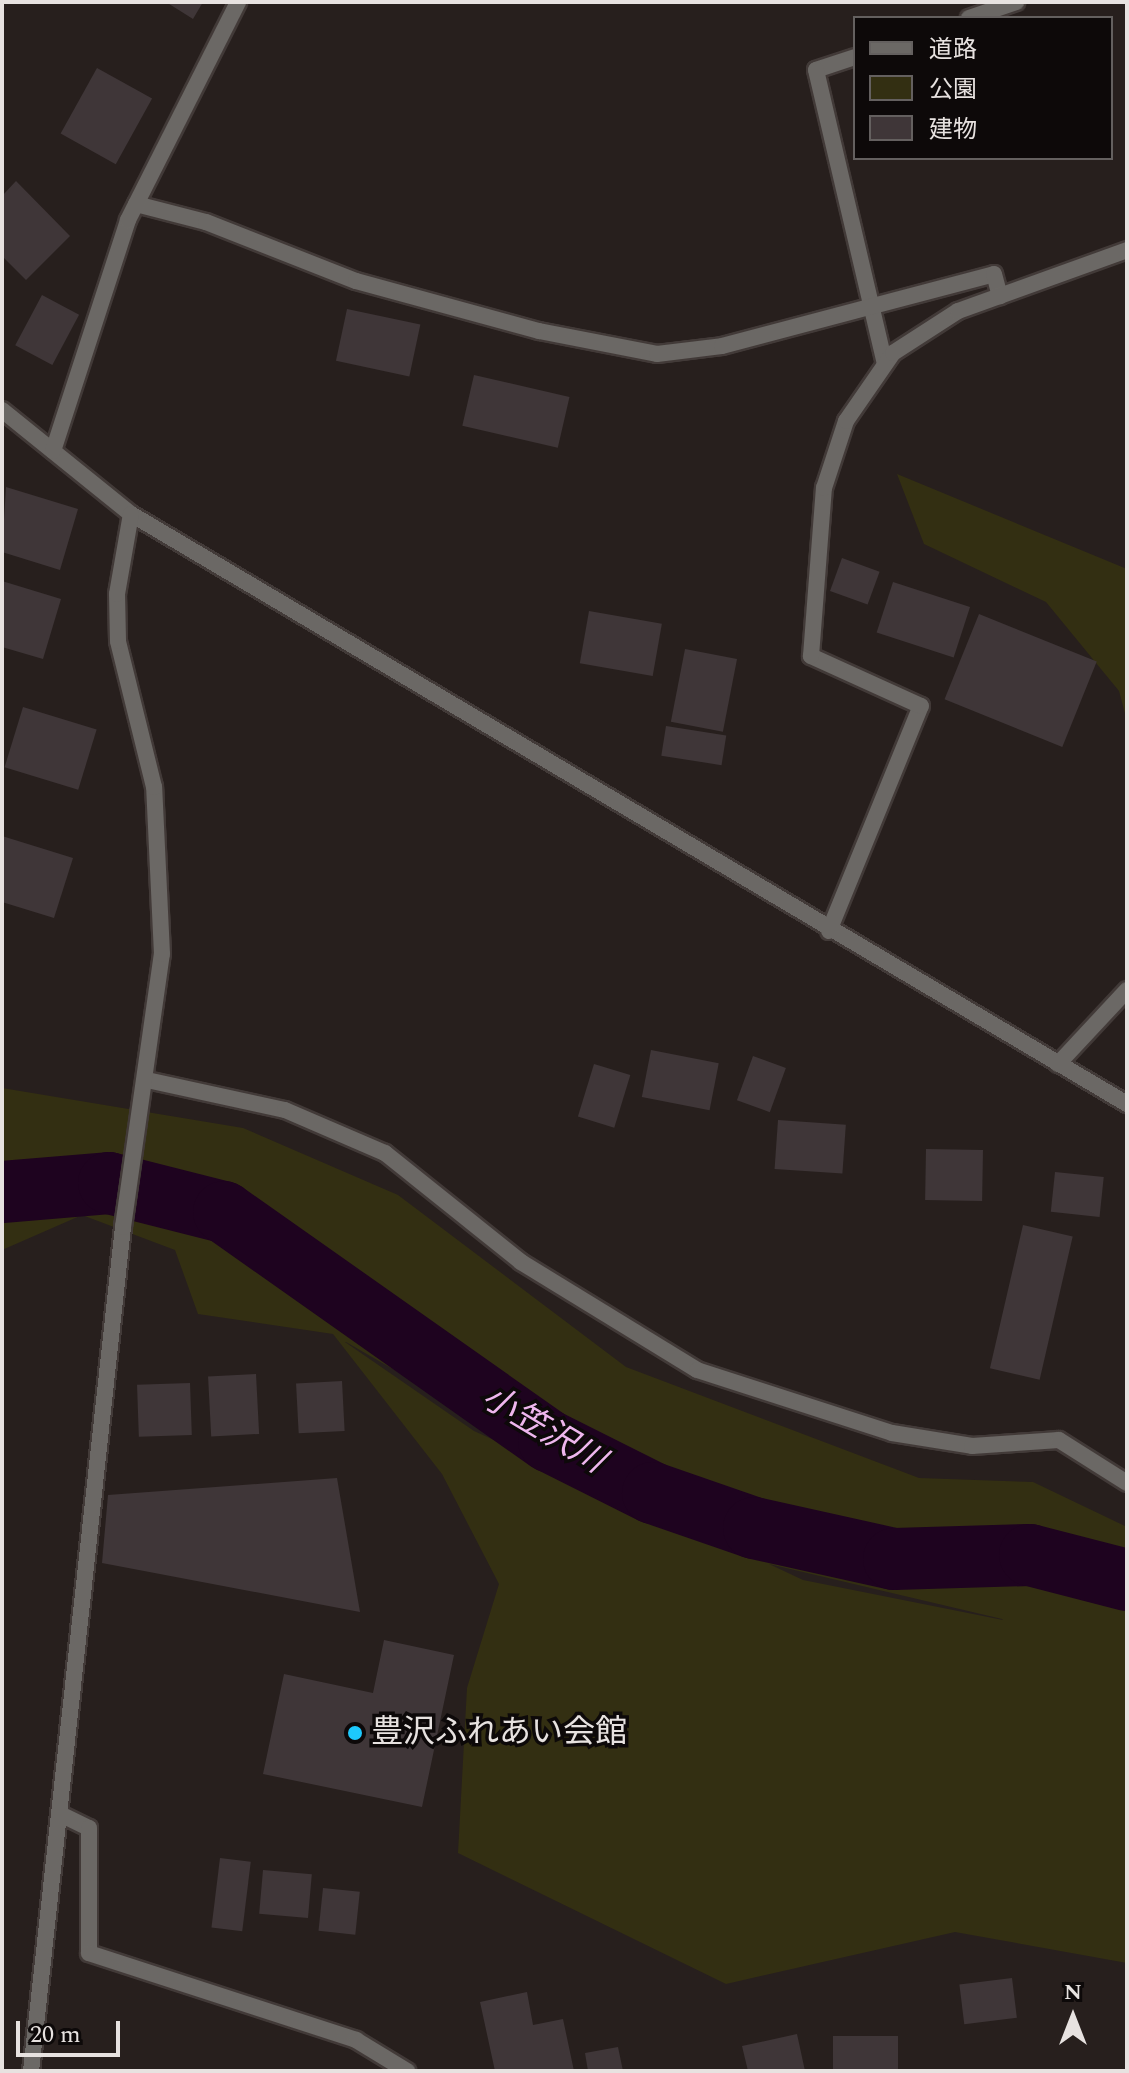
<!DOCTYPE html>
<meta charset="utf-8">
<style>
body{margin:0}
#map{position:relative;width:1129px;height:2073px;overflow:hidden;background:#271f1d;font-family:Spectral,"Noto Sans JP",serif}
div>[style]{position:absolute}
.green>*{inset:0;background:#332f12}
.river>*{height:62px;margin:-31px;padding:0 31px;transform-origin:31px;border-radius:31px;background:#1e031f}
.building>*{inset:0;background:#3f3638;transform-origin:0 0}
.roads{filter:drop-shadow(2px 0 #423a38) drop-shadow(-2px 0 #423a38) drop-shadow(0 2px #423a38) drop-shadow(0 -2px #423a38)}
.minor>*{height:16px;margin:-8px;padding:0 8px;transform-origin:8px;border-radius:8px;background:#6b6865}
.tertiary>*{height:16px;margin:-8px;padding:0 8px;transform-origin:8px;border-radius:8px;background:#6b6865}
.dots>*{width:22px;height:22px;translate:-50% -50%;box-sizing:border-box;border:4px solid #0d0909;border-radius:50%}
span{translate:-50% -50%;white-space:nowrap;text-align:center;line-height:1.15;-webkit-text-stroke:7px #0d0909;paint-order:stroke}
.poi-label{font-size:32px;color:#e7e2e0}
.left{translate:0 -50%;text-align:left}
.water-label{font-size:34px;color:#eeb6ed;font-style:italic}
.frame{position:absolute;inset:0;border:4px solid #e7e2e0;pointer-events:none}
.legend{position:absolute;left:853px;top:16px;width:260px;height:144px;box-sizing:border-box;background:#0d0909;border:2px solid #64605f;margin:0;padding:10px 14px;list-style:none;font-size:24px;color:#e7e2e0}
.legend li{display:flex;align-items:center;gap:16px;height:40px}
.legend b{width:40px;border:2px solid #64605f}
.north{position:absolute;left:1033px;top:1977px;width:80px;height:80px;-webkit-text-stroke:6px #0d0909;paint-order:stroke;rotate:0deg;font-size:22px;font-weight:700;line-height:32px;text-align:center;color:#e7e2e0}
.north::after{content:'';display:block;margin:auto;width:28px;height:36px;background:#e7e2e0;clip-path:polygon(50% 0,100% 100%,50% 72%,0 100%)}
.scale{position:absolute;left:16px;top:2021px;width:104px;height:36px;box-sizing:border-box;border:4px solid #e7e2e0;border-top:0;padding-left:10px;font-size:24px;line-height:28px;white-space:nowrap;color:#e7e2e0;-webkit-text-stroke:6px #0d0909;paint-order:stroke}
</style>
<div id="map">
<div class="green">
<div style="clip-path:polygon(897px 474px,1127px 569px,1127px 721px,1119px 691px,1046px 602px,924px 544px)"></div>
<div style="clip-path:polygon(evenodd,2px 1088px,243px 1128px,398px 1195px,626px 1367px,919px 1478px,1033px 1482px,1127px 1527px,1127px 1963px,955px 1932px,726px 1984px,458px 1853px,467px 1688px,499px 1584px,442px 1474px,333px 1334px,198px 1314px,175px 1250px,82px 1215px,2px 1250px,2px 1088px,345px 1342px,346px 1342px,592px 1484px,474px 1431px,345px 1342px,2px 1088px,769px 1564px,1002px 1619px,1003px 1620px,803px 1580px,769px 1564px)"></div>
</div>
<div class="river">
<div style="left:2px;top:1192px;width:107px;rotate:-4.8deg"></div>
<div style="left:109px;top:1183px;width:119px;rotate:14.2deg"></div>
<div style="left:224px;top:1212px;width:398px;rotate:35.2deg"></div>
<div style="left:549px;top:1441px;width:116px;rotate:26.6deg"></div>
<div style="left:653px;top:1493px;width:107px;rotate:19.1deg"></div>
<div style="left:754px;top:1528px;width:143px;rotate:12.5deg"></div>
<div style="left:894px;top:1559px;width:136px;rotate:-1.7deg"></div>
<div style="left:1030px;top:1555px;width:100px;rotate:14.5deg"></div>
</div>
<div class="building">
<div style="clip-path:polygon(166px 2px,203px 2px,193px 19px)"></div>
<div style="left:97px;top:68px;width:63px;height:75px;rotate:29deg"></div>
<div style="clip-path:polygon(16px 181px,70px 236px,26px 280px,2px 256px,2px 196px)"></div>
<div style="left:42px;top:295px;width:42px;height:57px;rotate:28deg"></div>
<div style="left:347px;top:309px;width:75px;height:53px;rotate:12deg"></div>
<div style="left:474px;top:375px;width:98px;height:52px;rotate:13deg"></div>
<div style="clip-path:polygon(6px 487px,78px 509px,60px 570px,2px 552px)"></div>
<div style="left:842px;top:558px;width:40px;height:35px;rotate:20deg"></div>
<div style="clip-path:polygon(2px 581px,61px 599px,43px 659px,2px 647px)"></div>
<div style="left:893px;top:582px;width:81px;height:53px;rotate:18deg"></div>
<div style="left:589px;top:611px;width:74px;height:53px;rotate:10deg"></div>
<div style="left:979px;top:614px;width:127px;height:92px;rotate:22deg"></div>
<div style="left:685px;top:649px;width:53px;height:74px;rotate:11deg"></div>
<div style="left:23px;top:707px;width:77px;height:63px;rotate:17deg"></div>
<div style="left:666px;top:726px;width:61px;height:30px;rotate:9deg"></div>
<div style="clip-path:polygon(2px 836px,73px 858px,54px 918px,2px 902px)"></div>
<div style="left:651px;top:1050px;width:69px;height:48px;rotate:11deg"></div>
<div style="left:753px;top:1056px;width:35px;height:47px;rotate:20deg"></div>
<div style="left:594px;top:1064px;width:38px;height:55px;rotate:17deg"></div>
<div style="left:778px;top:1120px;width:68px;height:49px;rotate:4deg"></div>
<div style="left:926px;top:1149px;width:57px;height:51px;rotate:1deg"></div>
<div style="left:1055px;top:1172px;width:49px;height:40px;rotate:6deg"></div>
<div style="left:1023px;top:1225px;width:51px;height:147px;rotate:13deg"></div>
<div style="left:256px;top:1374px;width:60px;height:48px;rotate:87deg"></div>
<div style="left:342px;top:1381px;width:50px;height:46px;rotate:87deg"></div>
<div style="left:190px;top:1383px;width:52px;height:53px;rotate:88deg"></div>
<div style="clip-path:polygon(337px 1478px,360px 1612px,102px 1563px,108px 1495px)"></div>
<div style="clip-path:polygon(384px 1640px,454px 1655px,422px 1807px,263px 1774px,284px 1674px,373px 1693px)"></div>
<div style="left:220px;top:1858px;width:31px;height:70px;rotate:7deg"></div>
<div style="left:263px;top:1870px;width:49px;height:44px;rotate:5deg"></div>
<div style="left:323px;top:1888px;width:37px;height:43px;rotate:6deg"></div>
<div style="left:1012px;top:1978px;width:40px;height:53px;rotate:83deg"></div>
<div style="clip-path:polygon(527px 1992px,533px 2025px,563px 2019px,574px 2071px,495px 2071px,480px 2002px)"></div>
<div style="clip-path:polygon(797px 2034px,805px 2071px,748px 2071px,742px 2046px)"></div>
<div style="left:898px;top:2036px;width:35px;height:65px;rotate:90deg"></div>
<div style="clip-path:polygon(618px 2047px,623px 2071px,588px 2071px,585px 2053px)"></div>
</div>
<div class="roads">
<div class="minor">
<div style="left:969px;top:18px;width:50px;rotate:-18.8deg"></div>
<div style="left:855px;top:57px;width:41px;rotate:161.6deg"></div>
<div style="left:816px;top:70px;width:302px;rotate:76.8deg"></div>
<div style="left:136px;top:204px;width:72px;rotate:14.4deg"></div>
<div style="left:206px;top:222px;width:161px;rotate:21.5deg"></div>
<div style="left:356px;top:281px;width:190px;rotate:15.3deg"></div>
<div style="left:539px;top:331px;width:120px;rotate:11deg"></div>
<div style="left:657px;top:354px;width:65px;rotate:-7deg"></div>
<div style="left:722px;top:346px;width:281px;rotate:-14.8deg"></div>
<div style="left:994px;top:274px;width:23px;rotate:75deg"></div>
<div style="left:829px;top:931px;width:243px;rotate:-67.8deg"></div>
<div style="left:921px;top:706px;width:121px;rotate:-155.6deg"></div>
<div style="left:811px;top:656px;width:169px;rotate:-85.6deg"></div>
<div style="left:824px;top:488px;width:71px;rotate:-71.8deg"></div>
<div style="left:846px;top:421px;width:83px;rotate:-55.3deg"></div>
<div style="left:893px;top:353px;width:77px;rotate:-32.9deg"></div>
<div style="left:958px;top:311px;width:180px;rotate:-19.8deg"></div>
<div style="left:1058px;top:1064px;width:101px;rotate:-47deg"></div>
<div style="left:147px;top:1080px;width:141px;rotate:12.3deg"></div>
<div style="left:285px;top:1110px;width:109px;rotate:23.3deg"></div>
<div style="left:385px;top:1153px;width:174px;rotate:38.7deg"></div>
<div style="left:521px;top:1262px;width:206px;rotate:31.5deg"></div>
<div style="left:697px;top:1370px;width:205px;rotate:17.9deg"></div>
<div style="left:892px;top:1433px;width:81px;rotate:9.2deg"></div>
<div style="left:972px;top:1446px;width:87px;rotate:-3.9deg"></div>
<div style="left:1059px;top:1440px;width:80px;rotate:32.3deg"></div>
<div style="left:60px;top:1814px;width:32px;rotate:26deg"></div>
<div style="left:89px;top:1828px;width:125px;rotate:90deg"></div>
<div style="left:89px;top:1953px;width:281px;rotate:18deg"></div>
<div style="left:356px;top:2040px;width:60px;rotate:31.3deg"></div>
</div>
<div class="tertiary">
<div style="left:2px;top:410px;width:166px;rotate:38.9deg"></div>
<div style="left:131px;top:514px;width:1158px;rotate:30.64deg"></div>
<div style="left:53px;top:451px;width:243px;rotate:-72deg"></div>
<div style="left:128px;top:220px;width:244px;rotate:-63.2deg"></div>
<div style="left:31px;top:2071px;width:849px;rotate:-83.78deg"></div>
<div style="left:123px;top:1227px;width:276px;rotate:-81.9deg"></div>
<div style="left:162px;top:954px;width:167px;rotate:-92.7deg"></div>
<div style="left:154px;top:787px;width:150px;rotate:-103.9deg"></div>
<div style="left:118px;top:641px;width:47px;rotate:-91.2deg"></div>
<div style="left:117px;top:594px;width:81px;rotate:-80.1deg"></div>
</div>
</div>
<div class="dots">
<div style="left:355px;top:1733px;background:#1dc9fd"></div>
</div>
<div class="poi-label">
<span class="left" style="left:371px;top:1733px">豊沢ふれあい会館</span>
</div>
<div class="water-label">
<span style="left:543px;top:1430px;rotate:31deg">小笠沢川</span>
</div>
<div class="frame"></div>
<ul class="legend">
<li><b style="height:10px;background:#6b6865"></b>道路</li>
<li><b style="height:22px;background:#332f12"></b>公園</li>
<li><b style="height:22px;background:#3f3638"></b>建物</li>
</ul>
<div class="north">N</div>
<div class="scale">20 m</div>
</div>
